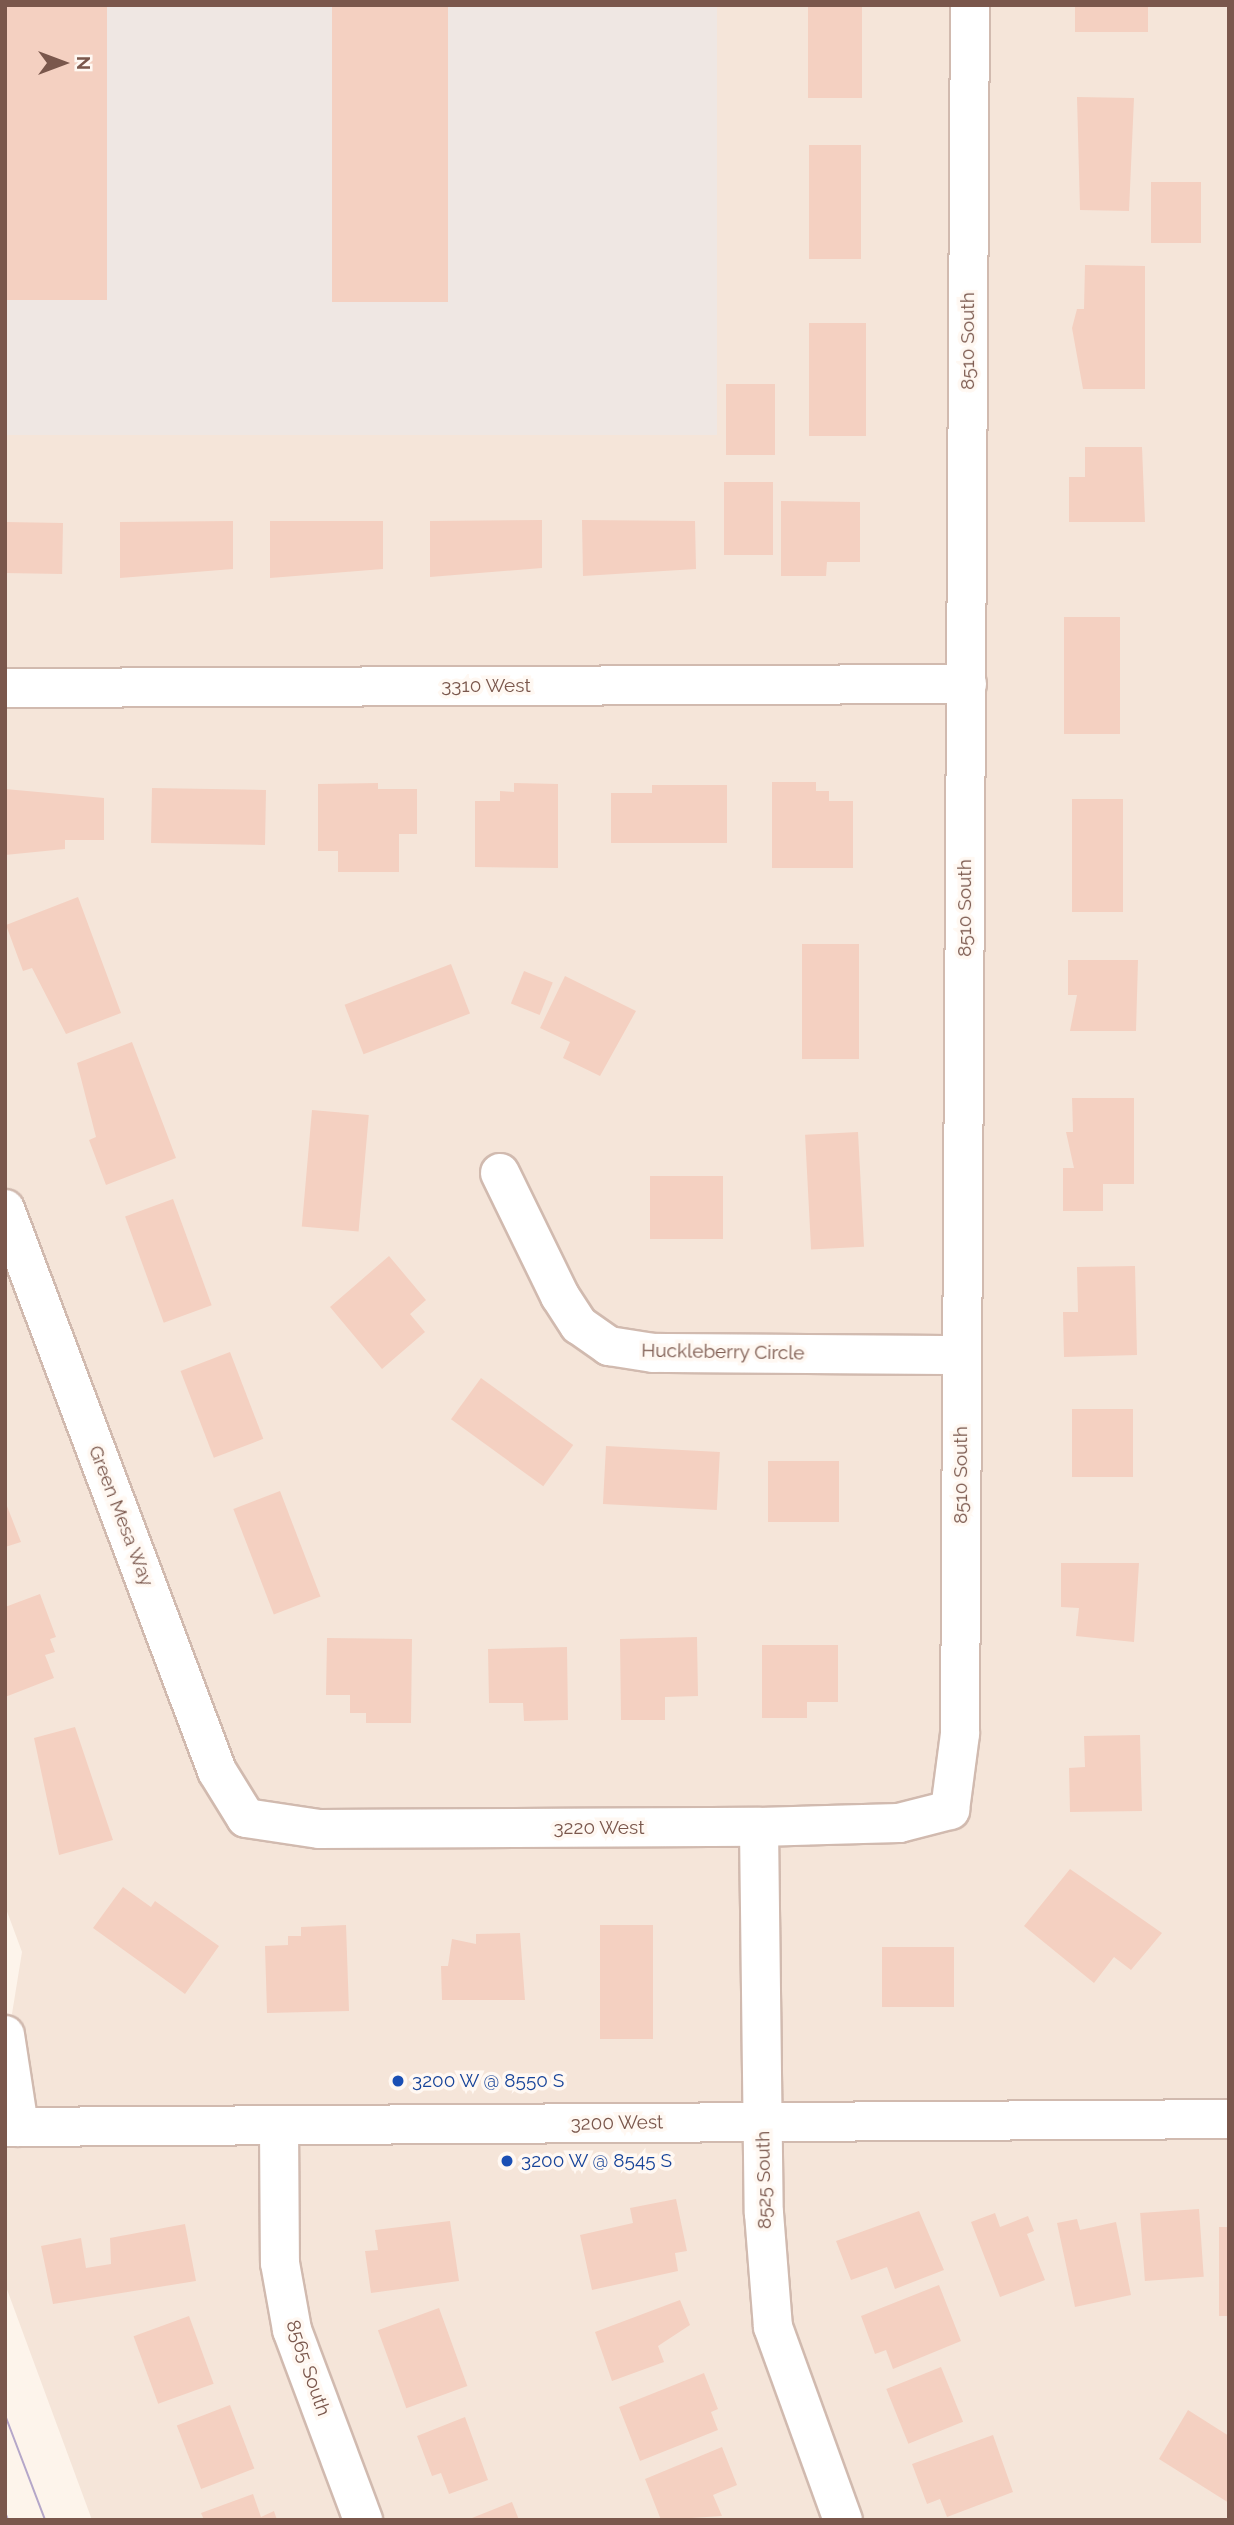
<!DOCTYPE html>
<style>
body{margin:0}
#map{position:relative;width:1234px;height:2525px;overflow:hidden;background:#fdf4eb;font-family:Raleway,sans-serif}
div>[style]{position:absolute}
.residential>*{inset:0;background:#f5e5d9}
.industrial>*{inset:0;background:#efe7e3;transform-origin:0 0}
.building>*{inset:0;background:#f4d0c1;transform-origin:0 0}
.roads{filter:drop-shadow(2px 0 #d1baaf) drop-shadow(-2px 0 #d1baaf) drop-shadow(0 2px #d1baaf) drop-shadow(0 -2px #d1baaf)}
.minor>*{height:38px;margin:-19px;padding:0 19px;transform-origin:19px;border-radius:19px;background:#fff}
.tertiary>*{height:38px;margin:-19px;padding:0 19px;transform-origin:19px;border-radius:19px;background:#fff}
.tram>*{height:2px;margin:-1px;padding:0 1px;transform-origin:1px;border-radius:1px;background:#b5a7c9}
.dots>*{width:19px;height:19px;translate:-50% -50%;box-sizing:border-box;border:4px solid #fff8f2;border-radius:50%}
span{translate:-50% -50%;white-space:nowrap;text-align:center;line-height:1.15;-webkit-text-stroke:7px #fff8f2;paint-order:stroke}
.street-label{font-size:19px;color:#7a574c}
.transit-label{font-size:19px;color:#164399}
.left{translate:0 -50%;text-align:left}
.frame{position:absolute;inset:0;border:7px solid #7a574c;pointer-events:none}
.north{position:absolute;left:28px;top:28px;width:70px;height:70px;-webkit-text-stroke:5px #fff8f2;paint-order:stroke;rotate:90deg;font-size:19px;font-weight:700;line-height:28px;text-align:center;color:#7a574c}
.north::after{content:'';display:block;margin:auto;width:24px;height:32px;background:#7a574c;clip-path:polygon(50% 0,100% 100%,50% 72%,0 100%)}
</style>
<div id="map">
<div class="residential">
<div style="clip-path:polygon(717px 5px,1229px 5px,1229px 2520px,92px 2520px,5px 2284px,5px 2057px,22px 1952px,5px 1906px,5px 435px,717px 434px)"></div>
</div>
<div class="industrial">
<div style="left:5px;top:5px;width:712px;height:430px"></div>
</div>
<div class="building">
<div style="left:5px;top:5px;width:102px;height:295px"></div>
<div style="left:332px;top:5px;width:116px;height:297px"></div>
<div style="left:808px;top:5px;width:54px;height:93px"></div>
<div style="left:1075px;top:5px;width:73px;height:27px"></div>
<div style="clip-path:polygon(1077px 97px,1134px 98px,1129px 211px,1080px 210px)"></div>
<div style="left:809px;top:145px;width:52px;height:114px"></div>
<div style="left:1151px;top:182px;width:50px;height:61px"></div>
<div style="clip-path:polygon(1085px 265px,1145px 266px,1145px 389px,1083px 389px,1072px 328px,1077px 309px,1084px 309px)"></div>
<div style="left:809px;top:323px;width:57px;height:113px"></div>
<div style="left:726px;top:384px;width:49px;height:71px"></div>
<div style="clip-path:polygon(1085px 447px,1142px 447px,1145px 522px,1069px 522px,1069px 477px,1085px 477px)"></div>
<div style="left:724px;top:482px;width:49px;height:73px"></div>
<div style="clip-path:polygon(781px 501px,860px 502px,860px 562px,827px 562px,826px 576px,781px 576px)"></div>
<div style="clip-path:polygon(542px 520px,542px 568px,430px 577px,430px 521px)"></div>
<div style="clip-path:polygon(582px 520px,695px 521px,696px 569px,583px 576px)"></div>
<div style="clip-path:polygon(233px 521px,233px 569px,120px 578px,120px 522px)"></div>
<div style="clip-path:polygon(270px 521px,383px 521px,383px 569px,270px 578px)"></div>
<div style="left:5px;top:522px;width:58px;height:51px;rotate:1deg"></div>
<div style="left:1064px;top:617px;width:56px;height:117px"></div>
<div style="clip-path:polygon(772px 782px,816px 782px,816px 791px,829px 791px,829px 801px,853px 801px,853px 868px,772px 868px)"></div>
<div style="clip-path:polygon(378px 783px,378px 789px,417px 789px,417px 834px,399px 834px,399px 872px,338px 872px,338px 851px,318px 851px,318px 784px)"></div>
<div style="clip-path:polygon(514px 783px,558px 784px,558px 868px,475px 867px,475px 801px,500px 801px,500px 791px,514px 792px)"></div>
<div style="clip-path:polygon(652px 785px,727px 785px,727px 843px,611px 843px,611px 793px,652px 793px)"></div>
<div style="left:152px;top:788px;width:114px;height:55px;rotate:1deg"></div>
<div style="clip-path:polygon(5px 789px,104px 798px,104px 840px,65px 840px,65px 849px,5px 855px)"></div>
<div style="left:1072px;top:799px;width:51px;height:113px"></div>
<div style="clip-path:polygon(78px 897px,121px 1013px,66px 1034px,32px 968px,23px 971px,6px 925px)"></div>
<div style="left:802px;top:944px;width:57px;height:115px"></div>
<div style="clip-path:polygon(1068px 960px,1138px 960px,1136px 1031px,1070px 1031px,1077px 995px,1068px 995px)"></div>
<div style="left:451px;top:964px;width:53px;height:114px;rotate:69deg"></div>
<div style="left:524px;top:971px;width:31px;height:35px;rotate:22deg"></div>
<div style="clip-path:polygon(565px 976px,636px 1011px,600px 1076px,563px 1058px,570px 1042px,540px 1028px)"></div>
<div style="clip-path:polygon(132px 1042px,176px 1158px,106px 1185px,89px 1140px,96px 1137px,77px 1063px)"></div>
<div style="clip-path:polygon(1072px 1098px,1134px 1098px,1134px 1184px,1103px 1184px,1103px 1211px,1063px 1211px,1063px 1168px,1074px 1168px,1066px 1132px,1073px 1132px)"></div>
<div style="left:312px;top:1110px;width:57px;height:117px;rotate:5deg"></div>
<div style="left:858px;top:1132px;width:115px;height:53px;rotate:87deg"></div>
<div style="left:650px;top:1176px;width:73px;height:63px"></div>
<div style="left:173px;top:1199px;width:113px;height:51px;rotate:70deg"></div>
<div style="clip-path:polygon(389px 1256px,426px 1300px,410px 1314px,425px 1332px,382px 1369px,330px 1307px)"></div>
<div style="clip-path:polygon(1135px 1266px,1137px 1355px,1064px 1357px,1063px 1312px,1078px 1312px,1077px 1267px)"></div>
<div style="left:230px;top:1352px;width:93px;height:53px;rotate:69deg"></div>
<div style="left:481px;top:1378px;width:114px;height:51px;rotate:36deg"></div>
<div style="left:1072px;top:1409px;width:61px;height:68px"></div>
<div style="left:606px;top:1446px;width:114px;height:58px;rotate:3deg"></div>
<div style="left:768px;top:1461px;width:71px;height:61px"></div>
<div style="left:280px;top:1491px;width:113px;height:50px;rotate:69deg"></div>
<div style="clip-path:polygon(5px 1501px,21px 1542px,5px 1547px)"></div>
<div style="clip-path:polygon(1061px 1563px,1139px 1563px,1134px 1642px,1076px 1636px,1079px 1608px,1061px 1607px)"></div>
<div style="clip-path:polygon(40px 1594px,56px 1637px,50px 1639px,55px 1652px,45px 1655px,54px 1678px,5px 1697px,5px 1607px)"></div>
<div style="clip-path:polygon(697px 1637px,698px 1696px,665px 1697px,665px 1720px,621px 1720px,620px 1639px)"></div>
<div style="clip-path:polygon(327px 1638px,412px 1639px,411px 1723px,366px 1723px,366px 1713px,350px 1713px,350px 1695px,326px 1695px)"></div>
<div style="clip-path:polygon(762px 1645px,838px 1645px,838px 1702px,807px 1702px,807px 1718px,762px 1718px)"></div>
<div style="clip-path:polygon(567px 1647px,568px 1720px,524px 1721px,523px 1703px,489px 1703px,488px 1649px)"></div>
<div style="clip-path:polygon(75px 1727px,113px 1840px,59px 1855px,34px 1738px)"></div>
<div style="clip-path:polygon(1140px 1735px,1142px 1811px,1070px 1812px,1069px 1768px,1085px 1767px,1084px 1736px)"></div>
<div style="clip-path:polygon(1070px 1869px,1162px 1933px,1131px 1970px,1114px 1957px,1094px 1983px,1024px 1926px)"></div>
<div style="clip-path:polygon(123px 1887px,151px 1907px,155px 1901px,219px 1946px,185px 1994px,93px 1928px)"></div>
<div style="clip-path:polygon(346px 1925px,349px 2011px,267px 2013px,265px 1946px,288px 1945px,288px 1936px,301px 1936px,301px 1927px)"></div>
<div style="left:600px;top:1925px;width:53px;height:114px"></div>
<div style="clip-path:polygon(520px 1933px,525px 2000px,442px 2000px,441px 1966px,448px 1966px,452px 1939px,476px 1944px,476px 1934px)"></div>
<div style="left:882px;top:1947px;width:72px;height:60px"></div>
<div style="clip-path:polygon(676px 2199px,687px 2251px,675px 2253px,678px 2271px,592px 2290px,580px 2235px,633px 2223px,630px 2208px)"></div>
<div style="left:1199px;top:2209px;width:68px;height:59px;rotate:86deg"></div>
<div style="clip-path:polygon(919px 2211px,944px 2270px,895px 2289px,887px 2267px,851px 2280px,836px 2241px)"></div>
<div style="clip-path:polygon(995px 2213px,1000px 2227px,1028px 2216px,1034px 2231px,1027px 2234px,1045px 2280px,1000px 2297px,971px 2222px)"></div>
<div style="clip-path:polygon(1077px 2219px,1080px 2230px,1116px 2222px,1131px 2295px,1075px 2307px,1057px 2223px)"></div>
<div style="clip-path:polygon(450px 2221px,459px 2281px,371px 2293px,365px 2251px,378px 2250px,375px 2230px)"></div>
<div style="clip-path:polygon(185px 2224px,196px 2281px,53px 2304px,41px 2246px,81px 2238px,86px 2268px,111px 2264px,110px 2238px)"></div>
<div style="left:1219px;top:2227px;width:10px;height:89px"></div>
<div style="clip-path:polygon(939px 2285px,961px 2341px,893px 2369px,886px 2350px,875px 2354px,861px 2316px)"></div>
<div style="clip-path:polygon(680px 2300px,690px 2325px,658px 2346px,664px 2362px,612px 2381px,595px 2332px)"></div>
<div style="left:439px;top:2308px;width:83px;height:65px;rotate:70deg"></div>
<div style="left:189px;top:2316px;width:72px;height:59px;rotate:70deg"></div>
<div style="left:941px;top:2367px;width:59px;height:59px;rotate:68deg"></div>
<div style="clip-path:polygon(704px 2373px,718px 2409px,711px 2412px,718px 2430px,640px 2461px,619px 2407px)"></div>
<div style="left:230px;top:2405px;width:68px;height:57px;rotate:69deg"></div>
<div style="clip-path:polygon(1188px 2410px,1229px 2436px,1229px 2503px,1159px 2459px)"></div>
<div style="clip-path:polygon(465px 2417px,488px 2480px,449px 2494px,441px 2473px,432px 2476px,417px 2436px)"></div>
<div style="clip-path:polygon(993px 2435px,1013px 2492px,947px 2517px,940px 2499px,927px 2504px,912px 2464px)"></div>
<div style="clip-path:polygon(722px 2447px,737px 2485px,713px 2495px,722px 2516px,661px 2520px,645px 2479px)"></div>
<div style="clip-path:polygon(253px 2494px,261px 2517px,274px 2511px,277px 2520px,204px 2520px,201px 2513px)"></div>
<div style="clip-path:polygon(512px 2502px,519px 2520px,467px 2520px)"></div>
</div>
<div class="roads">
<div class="minor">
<div style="left:5px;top:688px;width:962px;rotate:-0.24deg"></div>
<div style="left:500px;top:1173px;width:137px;rotate:64deg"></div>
<div style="left:560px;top:1296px;width:35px;rotate:57deg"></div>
<div style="left:579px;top:1325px;width:37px;rotate:35deg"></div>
<div style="left:609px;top:1346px;width:45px;rotate:9deg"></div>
<div style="left:653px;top:1353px;width:308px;rotate:0.4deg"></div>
<div style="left:5px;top:1209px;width:601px;rotate:69.33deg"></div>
<div style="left:217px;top:1771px;width:55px;rotate:58.3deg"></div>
<div style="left:246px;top:1818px;width:74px;rotate:8.6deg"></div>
<div style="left:319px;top:1829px;width:440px;rotate:-0.3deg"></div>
<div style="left:759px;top:1827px;width:140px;rotate:-1.6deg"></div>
<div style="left:899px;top:1823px;width:53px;rotate:-14.3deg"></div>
<div style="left:950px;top:1810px;width:77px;rotate:-82.5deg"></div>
<div style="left:960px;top:1734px;width:1729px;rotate:-89.67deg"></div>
<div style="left:759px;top:1827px;width:386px;rotate:89.3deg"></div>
<div style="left:764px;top:2213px;width:114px;rotate:85.5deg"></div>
<div style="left:773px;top:2327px;width:205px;rotate:70.1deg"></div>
<div style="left:279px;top:2126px;width:137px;rotate:89.6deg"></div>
<div style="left:280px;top:2263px;width:68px;rotate:79.8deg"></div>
<div style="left:292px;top:2330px;width:203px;rotate:69.5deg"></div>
</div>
<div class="tertiary">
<div style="left:5px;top:2035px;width:93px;rotate:81.3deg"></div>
<div style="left:5px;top:2127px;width:1224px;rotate:-0.37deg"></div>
</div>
</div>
<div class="tram">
<div style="left:5px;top:2415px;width:112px;rotate:69.1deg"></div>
<div style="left:5px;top:2512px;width:9px;rotate:69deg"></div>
</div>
<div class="dots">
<div style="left:398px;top:2081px;background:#1a4fb4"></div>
<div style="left:507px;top:2161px;background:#1a4fb4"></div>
</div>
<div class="street-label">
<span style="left:968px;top:341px;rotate:-90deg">8510 South</span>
<span style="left:486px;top:686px">3310 West</span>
<span style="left:965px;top:908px;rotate:-90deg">8510 South</span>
<span style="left:723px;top:1352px;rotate:1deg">Huckleberry Circle</span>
<span style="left:961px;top:1475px;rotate:-90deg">8510 South</span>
<span style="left:121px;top:1516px;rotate:69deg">Green Mesa Way</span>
<span style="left:599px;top:1828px">3220 West</span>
<span style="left:617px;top:2123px;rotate:-1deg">3200 West</span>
<span style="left:764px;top:2180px;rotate:-91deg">8525 South</span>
<span style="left:308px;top:2368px;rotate:71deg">8565 South</span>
</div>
<div class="transit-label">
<span class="left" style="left:412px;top:2081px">3200 W @ 8550 S</span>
<span class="left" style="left:521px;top:2161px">3200 W @ 8545 S</span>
</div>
<div class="frame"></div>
<div class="north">N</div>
</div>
